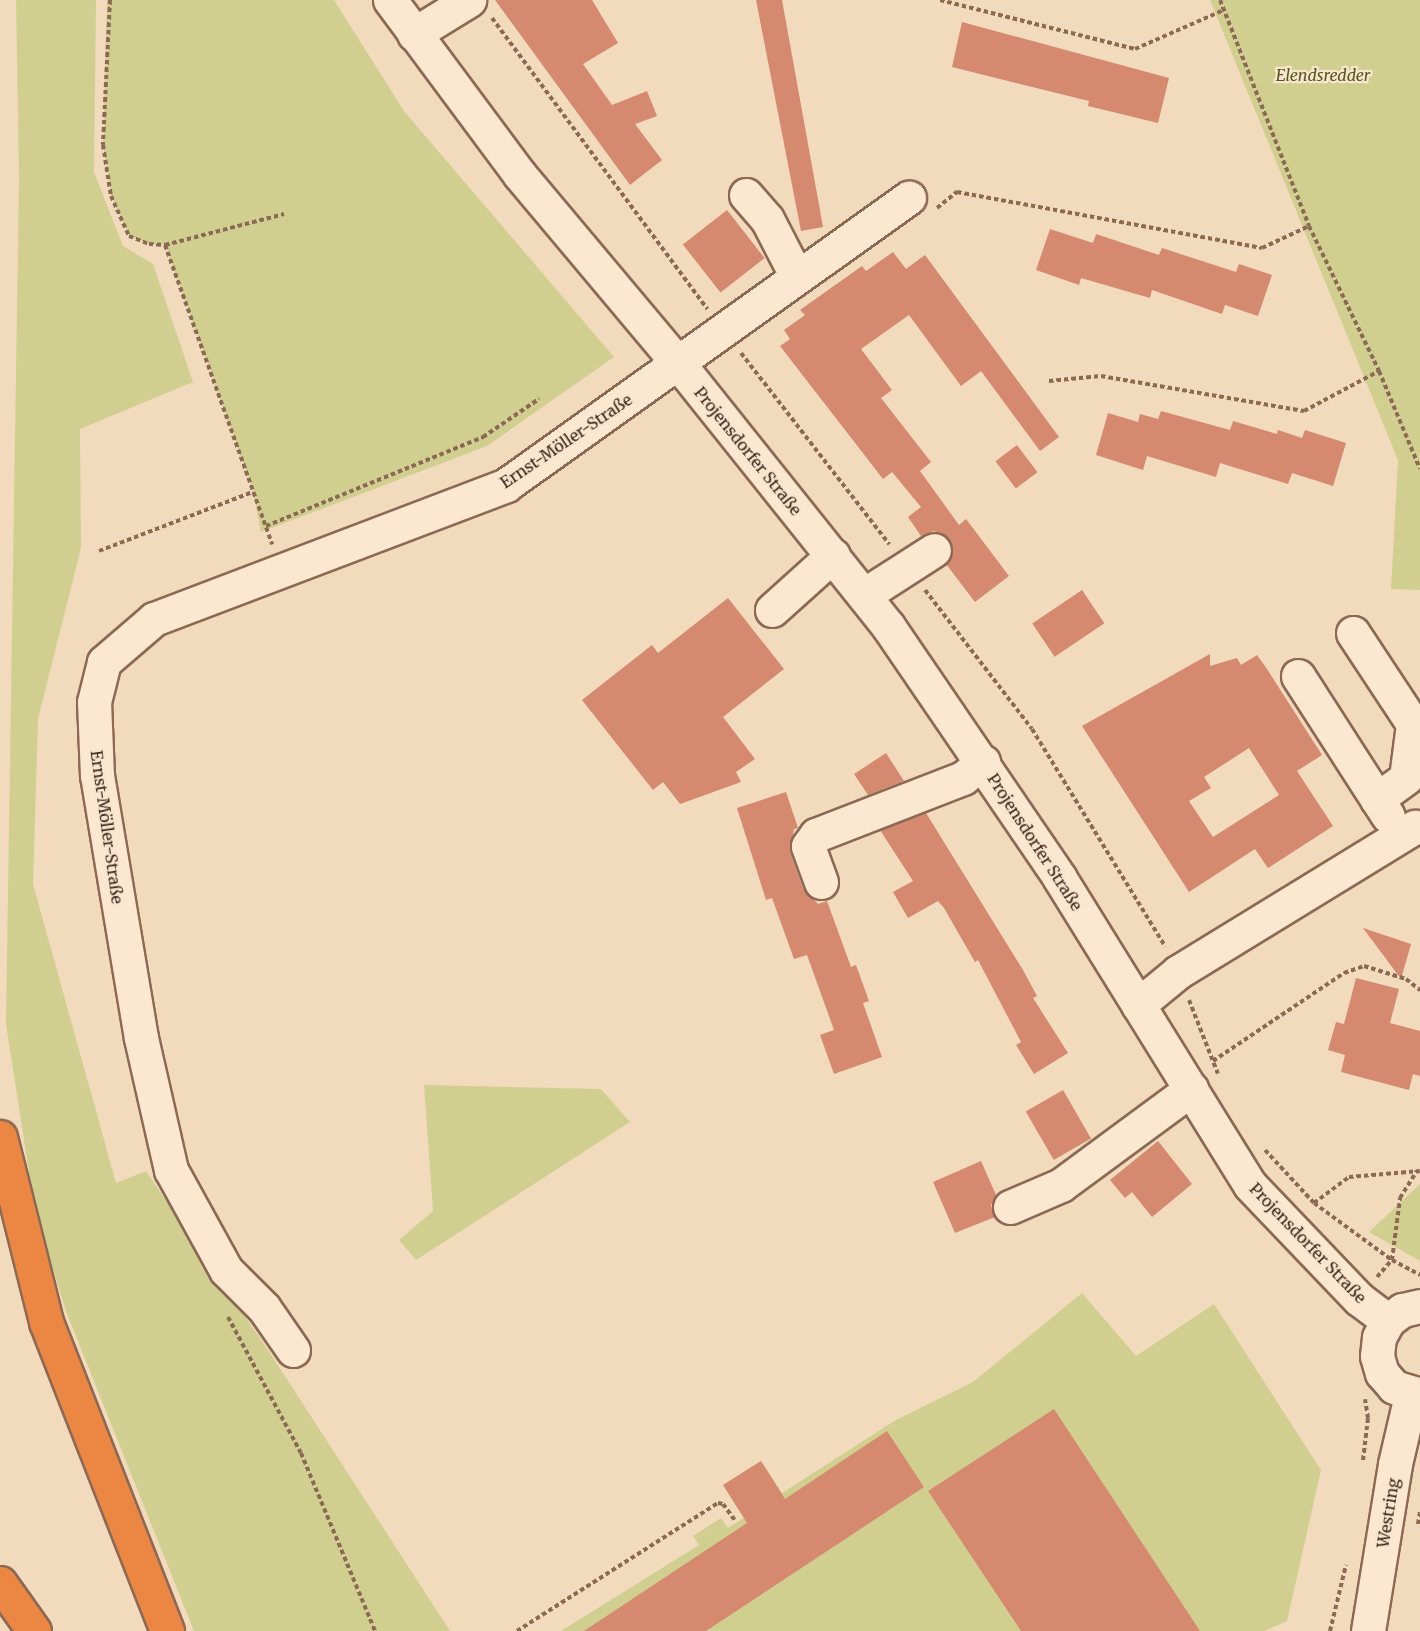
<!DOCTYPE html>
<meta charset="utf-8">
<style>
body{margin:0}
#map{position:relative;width:1420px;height:1631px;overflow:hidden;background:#f2dabd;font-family:Merriweather,serif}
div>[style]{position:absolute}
.green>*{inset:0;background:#d1cf90}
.building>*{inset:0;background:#d5896e;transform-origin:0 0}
.path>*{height:4px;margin-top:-2px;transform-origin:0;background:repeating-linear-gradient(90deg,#8c6954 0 4.5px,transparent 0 7.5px)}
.roads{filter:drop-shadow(2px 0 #8c6954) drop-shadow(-2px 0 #8c6954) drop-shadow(0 2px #8c6954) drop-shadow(0 -2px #8c6954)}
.minor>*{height:33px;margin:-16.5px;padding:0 16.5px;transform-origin:16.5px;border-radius:16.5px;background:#fce8d1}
.highway>*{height:33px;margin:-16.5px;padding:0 16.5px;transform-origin:16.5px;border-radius:16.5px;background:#ec8743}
span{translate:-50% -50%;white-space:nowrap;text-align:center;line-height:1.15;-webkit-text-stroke:4.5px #f9e5cd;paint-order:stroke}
.park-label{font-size:16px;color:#53581f;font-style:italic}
.street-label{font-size:16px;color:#3a251a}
</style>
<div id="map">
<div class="green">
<div style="clip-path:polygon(16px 0,96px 0,94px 172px,123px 246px,153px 264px,193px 382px,80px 429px,81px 548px,38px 719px,33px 884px,116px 1183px,146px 1171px,270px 1353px,450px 1631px,194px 1631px,67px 1314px,35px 1211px,6px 1024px,19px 178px)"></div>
<div style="clip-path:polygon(107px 0,334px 0,404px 111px,614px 357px,487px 446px,261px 532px,253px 492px,165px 245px,149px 244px,129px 236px,111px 196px,103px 145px)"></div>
<div style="clip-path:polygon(1210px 0,1420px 0,1420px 590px,1391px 589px,1398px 460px)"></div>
<div style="clip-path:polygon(424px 1085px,601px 1089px,630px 1122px,416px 1260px,399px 1240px,433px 1211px)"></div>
<div style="clip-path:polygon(1420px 1184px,1420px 1261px,1369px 1232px)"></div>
<div style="clip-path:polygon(1082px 1293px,1136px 1356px,1214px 1304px,1321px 1470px,1287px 1621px,1264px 1631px,561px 1631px,699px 1545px,693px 1536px,721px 1518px,728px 1528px,744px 1518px,723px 1485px,761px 1461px,782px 1493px,896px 1420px,973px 1382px)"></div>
</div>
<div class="building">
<div style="clip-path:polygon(495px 0,592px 0,618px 43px,583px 64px,612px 105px,647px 91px,657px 116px,635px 124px,662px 160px,630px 185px)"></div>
<div style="clip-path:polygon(756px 0,782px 0,823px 227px,801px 231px)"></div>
<div style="clip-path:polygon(962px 22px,1169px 78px,1158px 123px,1088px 106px,1089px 101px,952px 67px)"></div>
<div style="left:727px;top:210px;width:61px;height:56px;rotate:52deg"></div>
<div style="clip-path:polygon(1050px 229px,1093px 243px,1096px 234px,1159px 255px,1162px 248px,1236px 272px,1239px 264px,1272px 275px,1258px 316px,1225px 305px,1222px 314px,1152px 290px,1150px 298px,1081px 278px,1079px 285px,1036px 270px)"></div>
<div style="clip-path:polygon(893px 252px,906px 269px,925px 255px,1059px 437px,1040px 451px,981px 371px,961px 386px,909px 315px,861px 349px,892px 390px,881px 398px,931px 462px,920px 471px,959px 525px,966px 519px,1009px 576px,975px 602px,946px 564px,953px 550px,949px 539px,934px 531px,921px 536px,908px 517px,921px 507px,892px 472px,883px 479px,780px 346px,790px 339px,784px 330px,805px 315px,800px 310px,862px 266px,866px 271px)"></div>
<div style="clip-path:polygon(1161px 411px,1230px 430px,1233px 421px,1277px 434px,1278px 430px,1302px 438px,1305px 430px,1346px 443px,1333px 486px,1292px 473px,1288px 484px,1220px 463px,1216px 477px,1147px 456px,1143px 470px,1096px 455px,1108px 413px,1138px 422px,1140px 414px,1158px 419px)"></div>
<div style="left:1017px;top:445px;width:34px;height:27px;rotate:53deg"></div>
<div style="left:1082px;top:590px;width:40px;height:60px;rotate:56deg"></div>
<div style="clip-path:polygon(728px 598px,784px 669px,723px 717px,755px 759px,736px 772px,741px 782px,680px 804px,663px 782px,653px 790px,582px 700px,652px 645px,658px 653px)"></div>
<div style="clip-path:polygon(evenodd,1210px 654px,1210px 666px,1237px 658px,1241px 665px,1257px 655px,1267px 669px,1322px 755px,1297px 771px,1333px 826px,1268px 868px,1255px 849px,1189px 892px,1082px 726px,1210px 654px,1249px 748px,1279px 795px,1213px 837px,1189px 801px,1211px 788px,1204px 777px,1249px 748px)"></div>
<div style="clip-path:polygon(886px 753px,904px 781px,868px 795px,854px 774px)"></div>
<div style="clip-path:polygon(786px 792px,798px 828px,794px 829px,790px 852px,803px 888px,818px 904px,827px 901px,851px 967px,856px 965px,869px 1001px,863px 1003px,882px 1057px,834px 1074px,820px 1035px,834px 1030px,807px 955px,794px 959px,772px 898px,766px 900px,737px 808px)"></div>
<div style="clip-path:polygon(926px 813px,1023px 970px,1037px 996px,1033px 998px,1068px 1053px,1034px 1074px,1016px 1045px,1021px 1042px,978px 960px,975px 962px,944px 908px,938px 901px,908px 918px,893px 892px,913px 881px,880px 830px)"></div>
<div style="clip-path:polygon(1363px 928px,1411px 944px,1401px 979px)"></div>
<div style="clip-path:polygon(1356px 978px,1399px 989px,1390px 1023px,1420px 1031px,1420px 1076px,1413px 1074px,1409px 1090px,1341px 1072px,1345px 1055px,1328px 1050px,1336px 1022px,1344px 1024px)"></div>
<div style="left:1063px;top:1090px;width:56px;height:43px;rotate:60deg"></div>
<div style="clip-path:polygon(1158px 1141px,1192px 1184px,1152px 1217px,1132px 1192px,1125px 1198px,1110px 1180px)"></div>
<div style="clip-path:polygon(981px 1161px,996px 1195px,991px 1205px,995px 1217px,955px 1233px,933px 1182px)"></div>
<div style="clip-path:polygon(1054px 1409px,1200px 1631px,1021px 1631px,928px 1491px)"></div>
<div style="clip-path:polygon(887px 1431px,924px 1487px,706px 1631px,584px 1631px,747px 1523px,723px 1485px,761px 1461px,785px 1499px)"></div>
</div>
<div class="path">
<div style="left:110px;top:0;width:145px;rotate:92.8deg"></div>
<div style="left:103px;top:145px;width:52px;rotate:81.1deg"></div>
<div style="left:111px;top:196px;width:44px;rotate:65.8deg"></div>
<div style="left:129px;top:236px;width:22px;rotate:22deg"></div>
<div style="left:149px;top:244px;width:16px;rotate:4deg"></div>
<div style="left:165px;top:245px;width:318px;rotate:70.3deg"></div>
<div style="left:940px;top:0;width:201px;rotate:14.1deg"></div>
<div style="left:1135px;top:49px;width:97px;rotate:-23.7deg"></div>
<div style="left:1220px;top:0;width:243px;rotate:68.5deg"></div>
<div style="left:1309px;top:226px;width:161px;rotate:64.2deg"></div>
<div style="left:1379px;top:371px;width:106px;rotate:67.3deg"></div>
<div style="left:492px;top:18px;width:362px;rotate:53.5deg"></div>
<div style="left:937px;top:208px;width:26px;rotate:-39deg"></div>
<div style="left:957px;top:192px;width:310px;rotate:10.4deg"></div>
<div style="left:1262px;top:248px;width:52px;rotate:-25.1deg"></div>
<div style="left:165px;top:245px;width:123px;rotate:-14.6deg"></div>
<div style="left:741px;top:353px;width:242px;rotate:52.2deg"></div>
<div style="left:1049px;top:381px;width:52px;rotate:-5.5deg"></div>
<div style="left:1101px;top:376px;width:206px;rotate:9.8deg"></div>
<div style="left:1304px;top:411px;width:85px;rotate:-28.1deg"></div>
<div style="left:266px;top:526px;width:235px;rotate:-22.3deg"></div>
<div style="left:483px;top:437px;width:68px;rotate:-34.2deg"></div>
<div style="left:99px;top:551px;width:165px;rotate:-21deg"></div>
<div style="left:925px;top:590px;width:175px;rotate:52.4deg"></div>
<div style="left:1032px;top:729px;width:255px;rotate:58.5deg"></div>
<div style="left:1189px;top:1000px;width:79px;rotate:68.6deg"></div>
<div style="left:1213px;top:1061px;width:158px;rotate:-33.9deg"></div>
<div style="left:1344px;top:973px;width:21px;rotate:-19deg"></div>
<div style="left:1364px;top:966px;width:44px;rotate:17.2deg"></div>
<div style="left:1406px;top:979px;width:18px;rotate:38deg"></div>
<div style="left:1265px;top:1150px;width:72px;rotate:47.2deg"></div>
<div style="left:1314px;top:1203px;width:97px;rotate:36.2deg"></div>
<div style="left:1392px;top:1260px;width:32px;rotate:28deg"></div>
<div style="left:1314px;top:1203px;width:44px;rotate:-36.6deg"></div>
<div style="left:1349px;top:1177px;width:71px;rotate:-4.8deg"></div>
<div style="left:1377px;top:1277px;width:23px;rotate:-49deg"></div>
<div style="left:1392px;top:1260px;width:63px;rotate:-82.6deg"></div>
<div style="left:1400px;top:1198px;width:32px;rotate:-58deg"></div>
<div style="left:228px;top:1317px;width:154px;rotate:61.8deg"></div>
<div style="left:301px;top:1453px;width:193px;rotate:67.4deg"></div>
<div style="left:1363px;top:1460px;width:42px;rotate:-83.2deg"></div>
<div style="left:1368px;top:1418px;width:19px;rotate:-99deg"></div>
<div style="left:1418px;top:1524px;width:12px;rotate:-81deg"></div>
<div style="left:517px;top:1631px;width:238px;rotate:-32.5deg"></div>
<div style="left:718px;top:1503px;width:5px;rotate:11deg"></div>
<div style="left:723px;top:1504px;width:22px;rotate:54deg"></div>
<div style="left:1330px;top:1631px;width:68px;rotate:-76.4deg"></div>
</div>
<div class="roads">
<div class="minor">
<div style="left:390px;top:0;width:218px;rotate:53.4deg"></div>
<div style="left:520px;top:175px;width:246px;rotate:50deg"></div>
<div style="left:678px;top:363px;width:337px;rotate:51.4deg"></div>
<div style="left:888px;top:626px;width:304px;rotate:55.7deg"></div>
<div style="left:1059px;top:877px;width:362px;rotate:58.2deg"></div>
<div style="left:1250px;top:1185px;width:158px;rotate:46.3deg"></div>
<div style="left:1359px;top:1299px;width:36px;rotate:37deg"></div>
<div style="left:414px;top:34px;width:65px;rotate:-31.7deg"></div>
<div style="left:746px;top:195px;width:32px;rotate:49deg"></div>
<div style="left:767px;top:219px;width:65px;rotate:62.7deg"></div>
<div style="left:864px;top:595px;width:83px;rotate:-32.7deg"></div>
<div style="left:772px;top:610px;width:82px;rotate:-42deg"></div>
<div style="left:1353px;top:633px;width:109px;rotate:56.6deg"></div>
<div style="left:1413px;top:724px;width:54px;rotate:97.4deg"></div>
<div style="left:1406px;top:778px;width:36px;rotate:144deg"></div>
<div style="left:1298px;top:676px;width:166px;rotate:57.3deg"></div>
<div style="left:821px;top:882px;width:38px;rotate:-110deg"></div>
<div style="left:808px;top:846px;width:14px;rotate:-54deg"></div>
<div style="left:816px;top:835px;width:158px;rotate:-21.2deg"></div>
<div style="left:963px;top:778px;width:26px;rotate:-39deg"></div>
<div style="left:1138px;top:1005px;width:52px;rotate:-39.5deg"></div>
<div style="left:1178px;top:972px;width:278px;rotate:-31.5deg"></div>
<div style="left:1010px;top:1207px;width:56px;rotate:-23.3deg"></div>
<div style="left:1061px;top:1185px;width:162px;rotate:-36.4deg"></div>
<div style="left:1420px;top:1306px;width:18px;rotate:167deg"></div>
<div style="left:1402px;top:1310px;width:18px;rotate:142deg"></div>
<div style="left:1388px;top:1321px;width:18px;rotate:119deg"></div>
<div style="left:1379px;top:1337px;width:19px;rotate:96deg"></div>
<div style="left:1377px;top:1356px;width:18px;rotate:74deg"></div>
<div style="left:1382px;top:1373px;width:18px;rotate:49deg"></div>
<div style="left:1394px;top:1387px;width:27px;rotate:17deg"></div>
<div style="left:293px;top:1350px;width:51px;rotate:-124.6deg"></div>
<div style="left:264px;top:1308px;width:54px;rotate:-135deg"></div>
<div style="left:226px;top:1270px;width:114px;rotate:-118.8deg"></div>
<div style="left:171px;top:1170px;width:135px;rotate:-102.8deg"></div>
<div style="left:141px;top:1038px;width:266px;rotate:-99.5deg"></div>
<div style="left:97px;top:776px;width:74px;rotate:-92.3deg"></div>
<div style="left:94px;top:702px;width:41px;rotate:-76deg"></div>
<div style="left:104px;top:662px;width:66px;rotate:-40.7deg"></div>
<div style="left:154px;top:619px;width:377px;rotate:-20.8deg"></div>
<div style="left:506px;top:485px;width:495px;rotate:-35.5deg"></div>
<div style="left:1368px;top:1631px;width:169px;rotate:-80.8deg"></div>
<div style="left:1395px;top:1464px;width:71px;rotate:-76.9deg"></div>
</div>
<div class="highway">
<div style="left:0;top:1137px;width:191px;rotate:76deg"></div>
<div style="left:46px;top:1322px;width:332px;rotate:68.6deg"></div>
<div style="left:0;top:1583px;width:59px;rotate:54.7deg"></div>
</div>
</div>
<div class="park-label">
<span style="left:1323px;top:75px">Elendsredder</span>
</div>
<div class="street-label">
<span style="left:566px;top:441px;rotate:-34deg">Ernst-Möller-Straße</span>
<span style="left:748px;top:451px;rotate:51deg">Projensdorfer Straße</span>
<span style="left:107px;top:827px;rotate:82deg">Ernst-Möller-Straße</span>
<span style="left:1035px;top:842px;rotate:57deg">Projensdorfer Straße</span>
<span style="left:1308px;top:1243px;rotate:46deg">Projensdorfer Straße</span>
<span style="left:1388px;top:1513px;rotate:-81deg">Westring</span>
</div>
</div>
